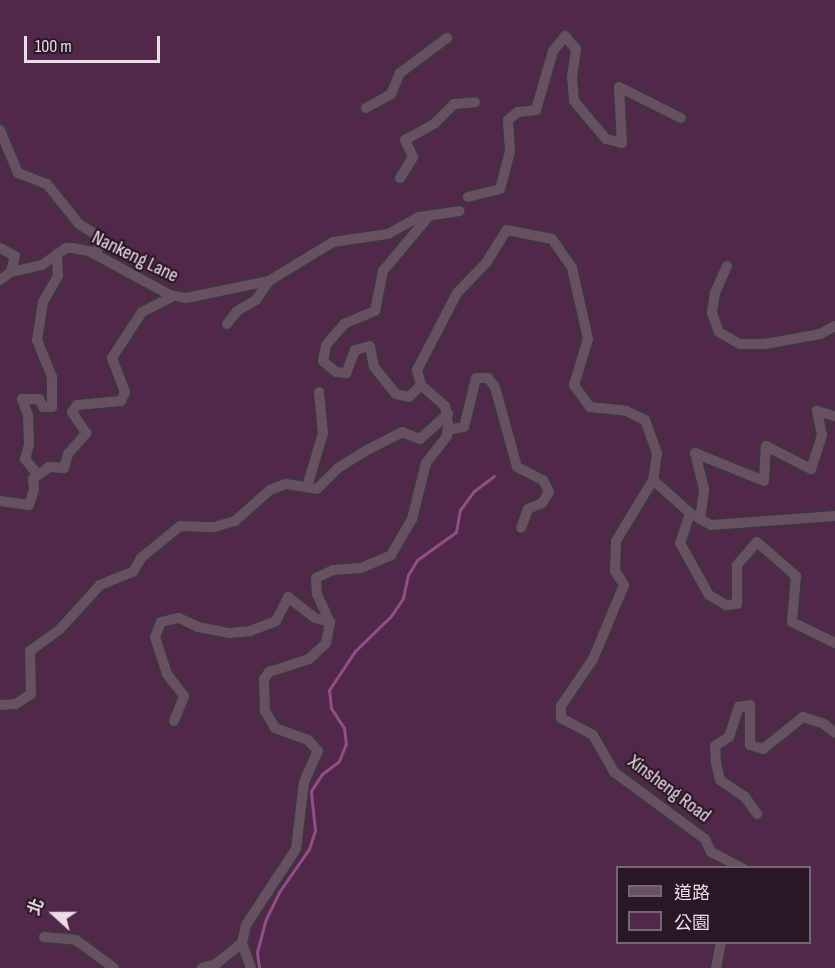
<!DOCTYPE html>
<meta charset="utf-8">
<style>
body{margin:0}
#map{position:relative;width:835px;height:968px;overflow:hidden;background:#291726;font-family:"Sofia Sans Condensed","Noto Sans TC",sans-serif}
div>[style]{position:absolute}
.green>*{inset:0;background:#51274a}
.stream>*{height:3px;margin:-1.5px;padding:0 1.5px;transform-origin:1.5px;border-radius:1.5px;background:#924e86}
.roads{filter:drop-shadow(2px 0 #41333f) drop-shadow(-2px 0 #41333f) drop-shadow(0 2px #41333f) drop-shadow(0 -2px #41333f)}
.minor>*{height:10px;margin:-5px;padding:0 5px;transform-origin:5px;border-radius:5px;background:#665061}
span{translate:-50% -50%;white-space:nowrap;text-align:center;line-height:1.15;-webkit-text-stroke:4.5px #291726;paint-order:stroke}
.street-label{font-size:20px;color:#eadde7}
.legend{position:absolute;left:616px;top:866px;width:195px;height:78px;box-sizing:border-box;background:#291726;border:2px solid #766673;margin:0;padding:8px 10px;list-style:none;font-size:18px;color:#eadde7}
.legend li{display:flex;align-items:center;gap:12px;height:30px}
.legend b{width:30px;border:2px solid #766673}
.north{position:absolute;left:24px;top:884px;width:60px;height:60px;-webkit-text-stroke:4px #291726;paint-order:stroke;rotate:291deg;font-size:16px;font-weight:700;line-height:24px;text-align:center;color:#eadde7}
.north::after{content:'';display:block;margin:auto;width:21px;height:27px;background:#eadde7;clip-path:polygon(50% 0,100% 100%,50% 72%,0 100%)}
.scale{position:absolute;left:24px;top:36px;width:136px;height:27px;box-sizing:border-box;border:3px solid #eadde7;border-top:0;padding-left:8px;font-size:18px;line-height:21px;white-space:nowrap;color:#eadde7;-webkit-text-stroke:4px #291726;paint-order:stroke}
</style>
<div id="map">
<div class="green">
<div style="clip-path:polygon(evenodd,0 0,835px 0,835px 968px,0 968px,0 0,618px 868px,810px 868px,810px 942px,618px 942px,618px 868px)"></div>
</div>
<div class="stream">
<div style="left:259px;top:968px;width:16px;rotate:-97deg"></div>
<div style="left:257px;top:952px;width:34px;rotate:-75deg"></div>
<div style="left:266px;top:919px;width:30px;rotate:-64deg"></div>
<div style="left:279px;top:892px;width:52px;rotate:-55.1deg"></div>
<div style="left:309px;top:849px;width:20px;rotate:-72deg"></div>
<div style="left:315px;top:830px;width:39px;rotate:-96deg"></div>
<div style="left:311px;top:791px;width:20px;rotate:-57deg"></div>
<div style="left:322px;top:774px;width:21px;rotate:-37deg"></div>
<div style="left:339px;top:761px;width:18px;rotate:-68deg"></div>
<div style="left:346px;top:744px;width:16px;rotate:-97deg"></div>
<div style="left:344px;top:728px;width:24px;rotate:-123deg"></div>
<div style="left:331px;top:708px;width:18px;rotate:-96deg"></div>
<div style="left:329px;top:690px;width:47px;rotate:-56.3deg"></div>
<div style="left:355px;top:651px;width:50px;rotate:-44.2deg"></div>
<div style="left:391px;top:616px;width:22px;rotate:-56deg"></div>
<div style="left:403px;top:598px;width:24px;rotate:-78deg"></div>
<div style="left:408px;top:575px;width:17px;rotate:-59deg"></div>
<div style="left:417px;top:560px;width:48px;rotate:-35.7deg"></div>
<div style="left:456px;top:532px;width:22px;rotate:-80deg"></div>
<div style="left:460px;top:510px;width:24px;rotate:-54deg"></div>
<div style="left:474px;top:491px;width:25px;rotate:-37deg"></div>
</div>
<div class="roads">
<div class="minor">
<div style="left:366px;top:108px;width:29px;rotate:-29deg"></div>
<div style="left:391px;top:94px;width:23px;rotate:-67deg"></div>
<div style="left:400px;top:73px;width:59px;rotate:-36.7deg"></div>
<div style="left:0;top:130px;width:47px;rotate:67.3deg"></div>
<div style="left:18px;top:173px;width:31px;rotate:21deg"></div>
<div style="left:47px;top:184px;width:51px;rotate:51.3deg"></div>
<div style="left:79px;top:224px;width:26px;rotate:32deg"></div>
<div style="left:101px;top:238px;width:18px;rotate:106deg"></div>
<div style="left:400px;top:178px;width:25px;rotate:-58deg"></div>
<div style="left:413px;top:157px;width:19px;rotate:-115deg"></div>
<div style="left:405px;top:140px;width:33px;rotate:-29deg"></div>
<div style="left:434px;top:124px;width:28px;rotate:-45deg"></div>
<div style="left:454px;top:104px;width:21px;rotate:-5deg"></div>
<div style="left:468px;top:197px;width:33px;rotate:-14deg"></div>
<div style="left:500px;top:189px;width:39px;rotate:-75deg"></div>
<div style="left:510px;top:151px;width:31px;rotate:-94deg"></div>
<div style="left:508px;top:120px;width:13px;rotate:-39deg"></div>
<div style="left:518px;top:112px;width:18px;rotate:-6deg"></div>
<div style="left:536px;top:110px;width:61px;rotate:-73.9deg"></div>
<div style="left:553px;top:51px;width:19px;rotate:-51deg"></div>
<div style="left:565px;top:36px;width:17px;rotate:50deg"></div>
<div style="left:576px;top:49px;width:28px;rotate:98deg"></div>
<div style="left:572px;top:77px;width:24px;rotate:85deg"></div>
<div style="left:574px;top:101px;width:50px;rotate:49.9deg"></div>
<div style="left:606px;top:139px;width:16px;rotate:14deg"></div>
<div style="left:622px;top:143px;width:56px;rotate:-93.1deg"></div>
<div style="left:619px;top:87px;width:69px;rotate:26.6deg"></div>
<div style="left:0;top:248px;width:17px;rotate:28deg"></div>
<div style="left:15px;top:256px;width:16px;rotate:104deg"></div>
<div style="left:727px;top:266px;width:30px;rotate:114deg"></div>
<div style="left:715px;top:293px;width:20px;rotate:99deg"></div>
<div style="left:712px;top:313px;width:20px;rotate:70deg"></div>
<div style="left:719px;top:332px;width:24px;rotate:30deg"></div>
<div style="left:740px;top:344px;width:25px"></div>
<div style="left:765px;top:344px;width:56px;rotate:-10.3deg"></div>
<div style="left:820px;top:334px;width:17px;rotate:-28deg"></div>
<div style="left:0;top:280px;width:14px;rotate:-36deg"></div>
<div style="left:11px;top:272px;width:32px;rotate:-13deg"></div>
<div style="left:42px;top:265px;width:29px;rotate:-35deg"></div>
<div style="left:66px;top:248px;width:7px"></div>
<div style="left:73px;top:248px;width:16px;rotate:11deg"></div>
<div style="left:89px;top:251px;width:92px;rotate:28.5deg"></div>
<div style="left:170px;top:295px;width:16px;rotate:11deg"></div>
<div style="left:186px;top:298px;width:85px;rotate:-11.6deg"></div>
<div style="left:269px;top:281px;width:75px;rotate:-31.4deg"></div>
<div style="left:333px;top:242px;width:56px;rotate:-8.3deg"></div>
<div style="left:388px;top:234px;width:35px;rotate:-29deg"></div>
<div style="left:419px;top:217px;width:41px;rotate:-8.3deg"></div>
<div style="left:227px;top:324px;width:16px;rotate:-52deg"></div>
<div style="left:237px;top:311px;width:22px;rotate:-30deg"></div>
<div style="left:256px;top:300px;width:23px;rotate:-56deg"></div>
<div style="left:421px;top:385px;width:17px;rotate:135deg"></div>
<div style="left:409px;top:397px;width:13px;rotate:-167deg"></div>
<div style="left:396px;top:394px;width:35px;rotate:-129deg"></div>
<div style="left:374px;top:367px;width:21px;rotate:-101deg"></div>
<div style="left:370px;top:346px;width:16px;rotate:165deg"></div>
<div style="left:355px;top:350px;width:25px;rotate:111deg"></div>
<div style="left:346px;top:373px;width:10px;rotate:-174deg"></div>
<div style="left:336px;top:372px;width:17px;rotate:-140deg"></div>
<div style="left:323px;top:361px;width:16px;rotate:-79deg"></div>
<div style="left:326px;top:345px;width:28px;rotate:-49deg"></div>
<div style="left:344px;top:324px;width:34px;rotate:-23deg"></div>
<div style="left:375px;top:311px;width:41px;rotate:-78.7deg"></div>
<div style="left:383px;top:271px;width:72px;rotate:-50.1deg"></div>
<div style="left:448px;top:430px;width:16px;rotate:-11deg"></div>
<div style="left:464px;top:427px;width:50px;rotate:-76.2deg"></div>
<div style="left:476px;top:378px;width:12px"></div>
<div style="left:488px;top:378px;width:11px;rotate:52deg"></div>
<div style="left:495px;top:387px;width:83px;rotate:74.6deg"></div>
<div style="left:517px;top:467px;width:29px;rotate:27deg"></div>
<div style="left:543px;top:480px;width:13px;rotate:63deg"></div>
<div style="left:549px;top:492px;width:13px;rotate:122deg"></div>
<div style="left:542px;top:503px;width:15px;rotate:157deg"></div>
<div style="left:528px;top:509px;width:20px;rotate:110deg"></div>
<div style="left:38px;top:475px;width:21px;rotate:-129deg"></div>
<div style="left:25px;top:459px;width:15px;rotate:-74deg"></div>
<div style="left:29px;top:445px;width:30px;rotate:-92deg"></div>
<div style="left:28px;top:415px;width:17px;rotate:-111deg"></div>
<div style="left:22px;top:399px;width:17px"></div>
<div style="left:39px;top:399px;width:9px;rotate:63deg"></div>
<div style="left:43px;top:407px;width:9px"></div>
<div style="left:52px;top:407px;width:30px;rotate:-90deg"></div>
<div style="left:52px;top:377px;width:40px;rotate:-112deg"></div>
<div style="left:37px;top:340px;width:38px;rotate:-81deg"></div>
<div style="left:43px;top:302px;width:30px;rotate:-60deg"></div>
<div style="left:58px;top:276px;width:22px;rotate:-93deg"></div>
<div style="left:653px;top:480px;width:50px;rotate:41.7deg"></div>
<div style="left:690px;top:513px;width:24px;rotate:30deg"></div>
<div style="left:711px;top:525px;width:124px;rotate:-4.2deg"></div>
<div style="left:307px;top:487px;width:56px;rotate:-73.5deg"></div>
<div style="left:323px;top:433px;width:41px;rotate:-95.6deg"></div>
<div style="left:0;top:501px;width:29px;rotate:8deg"></div>
<div style="left:29px;top:505px;width:16px;rotate:-72deg"></div>
<div style="left:34px;top:490px;width:11px;rotate:-95deg"></div>
<div style="left:33px;top:479px;width:20px;rotate:-37deg"></div>
<div style="left:49px;top:467px;width:15px;rotate:4deg"></div>
<div style="left:64px;top:468px;width:15px;rotate:-74deg"></div>
<div style="left:68px;top:454px;width:28px;rotate:-49deg"></div>
<div style="left:86px;top:433px;width:25px;rotate:-124deg"></div>
<div style="left:72px;top:412px;width:9px;rotate:-54deg"></div>
<div style="left:77px;top:405px;width:44px;rotate:-5.2deg"></div>
<div style="left:121px;top:401px;width:10px;rotate:-66deg"></div>
<div style="left:125px;top:392px;width:36px;rotate:-111deg"></div>
<div style="left:112px;top:358px;width:55px;rotate:-56.9deg"></div>
<div style="left:142px;top:312px;width:35px;rotate:-27deg"></div>
<div style="left:690px;top:513px;width:32px;rotate:108deg"></div>
<div style="left:680px;top:543px;width:60px;rotate:60.9deg"></div>
<div style="left:709px;top:595px;width:20px;rotate:30deg"></div>
<div style="left:726px;top:605px;width:11px;rotate:-5deg"></div>
<div style="left:737px;top:604px;width:39px;rotate:-90deg"></div>
<div style="left:737px;top:565px;width:30px;rotate:-49deg"></div>
<div style="left:757px;top:542px;width:52px;rotate:41.1deg"></div>
<div style="left:796px;top:576px;width:46px;rotate:95deg"></div>
<div style="left:792px;top:622px;width:48px;rotate:26deg"></div>
<div style="left:700px;top:519px;width:30px;rotate:-82deg"></div>
<div style="left:704px;top:489px;width:37px;rotate:-104deg"></div>
<div style="left:695px;top:453px;width:74px;rotate:22.1deg"></div>
<div style="left:764px;top:481px;width:35px;rotate:-87deg"></div>
<div style="left:766px;top:446px;width:51px;rotate:27.1deg"></div>
<div style="left:811px;top:469px;width:36px;rotate:-72deg"></div>
<div style="left:822px;top:435px;width:25px;rotate:-102deg"></div>
<div style="left:817px;top:411px;width:19px;rotate:16deg"></div>
<div style="left:0;top:705px;width:16px;rotate:-4deg"></div>
<div style="left:16px;top:704px;width:18px;rotate:-34deg"></div>
<div style="left:31px;top:694px;width:43px;rotate:-91.3deg"></div>
<div style="left:30px;top:651px;width:37px;rotate:-36deg"></div>
<div style="left:60px;top:629px;width:59px;rotate:-47.7deg"></div>
<div style="left:100px;top:585px;width:35px;rotate:-22deg"></div>
<div style="left:133px;top:572px;width:16px;rotate:-60deg"></div>
<div style="left:141px;top:558px;width:50px;rotate:-39.4deg"></div>
<div style="left:180px;top:526px;width:34px;rotate:2deg"></div>
<div style="left:214px;top:527px;width:22px;rotate:-16deg"></div>
<div style="left:235px;top:521px;width:47px;rotate:-41.5deg"></div>
<div style="left:270px;top:490px;width:17px;rotate:-21deg"></div>
<div style="left:286px;top:484px;width:31px;rotate:9deg"></div>
<div style="left:317px;top:489px;width:30px;rotate:-45deg"></div>
<div style="left:338px;top:468px;width:36px;rotate:-32deg"></div>
<div style="left:369px;top:449px;width:37px;rotate:-27deg"></div>
<div style="left:402px;top:432px;width:19px;rotate:21deg"></div>
<div style="left:420px;top:439px;width:38px;rotate:-42deg"></div>
<div style="left:174px;top:721px;width:27px;rotate:-68deg"></div>
<div style="left:184px;top:696px;width:28px;rotate:-128deg"></div>
<div style="left:167px;top:674px;width:39px;rotate:-108deg"></div>
<div style="left:155px;top:637px;width:16px;rotate:-68deg"></div>
<div style="left:161px;top:622px;width:18px;rotate:-13deg"></div>
<div style="left:179px;top:618px;width:21px;rotate:25deg"></div>
<div style="left:198px;top:627px;width:32px;rotate:11deg"></div>
<div style="left:229px;top:633px;width:21px;rotate:-5deg"></div>
<div style="left:250px;top:631px;width:28px;rotate:-21deg"></div>
<div style="left:276px;top:621px;width:27px;rotate:-63deg"></div>
<div style="left:288px;top:597px;width:34px;rotate:38deg"></div>
<div style="left:315px;top:618px;width:16px;rotate:15deg"></div>
<div style="left:757px;top:814px;width:21px;rotate:-125deg"></div>
<div style="left:745px;top:797px;width:30px;rotate:-146deg"></div>
<div style="left:720px;top:780px;width:17px;rotate:-103deg"></div>
<div style="left:716px;top:763px;width:17px;rotate:-93deg"></div>
<div style="left:715px;top:746px;width:17px;rotate:-33deg"></div>
<div style="left:729px;top:737px;width:32px;rotate:-72deg"></div>
<div style="left:739px;top:707px;width:11px;rotate:-10deg"></div>
<div style="left:750px;top:705px;width:40px;rotate:90deg"></div>
<div style="left:750px;top:745px;width:14px;rotate:17deg"></div>
<div style="left:763px;top:749px;width:51px;rotate:-38.7deg"></div>
<div style="left:803px;top:717px;width:22px;rotate:18deg"></div>
<div style="left:824px;top:724px;width:14px;rotate:39deg"></div>
<div style="left:44px;top:937px;width:32px;rotate:5deg"></div>
<div style="left:76px;top:940px;width:47px;rotate:36.4deg"></div>
<div style="left:202px;top:968px;width:15px;rotate:-16deg"></div>
<div style="left:216px;top:964px;width:33px;rotate:-39deg"></div>
<div style="left:251px;top:968px;width:27px;rotate:-110deg"></div>
<div style="left:242px;top:943px;width:18px;rotate:-77deg"></div>
<div style="left:246px;top:925px;width:91px;rotate:-56.7deg"></div>
<div style="left:296px;top:849px;width:67px;rotate:-83.2deg"></div>
<div style="left:304px;top:782px;width:34px;rotate:-66deg"></div>
<div style="left:318px;top:751px;width:15px;rotate:-132deg"></div>
<div style="left:308px;top:740px;width:35px;rotate:-160deg"></div>
<div style="left:275px;top:728px;width:20px;rotate:-120deg"></div>
<div style="left:265px;top:711px;width:32px;rotate:-92deg"></div>
<div style="left:264px;top:679px;width:9px;rotate:-54deg"></div>
<div style="left:269px;top:672px;width:42px;rotate:-18deg"></div>
<div style="left:309px;top:659px;width:23px;rotate:-43deg"></div>
<div style="left:326px;top:643px;width:21px;rotate:-79deg"></div>
<div style="left:330px;top:622px;width:31px;rotate:-115deg"></div>
<div style="left:317px;top:594px;width:16px;rotate:-94deg"></div>
<div style="left:316px;top:578px;width:19px;rotate:-25deg"></div>
<div style="left:333px;top:570px;width:28px;rotate:-4deg"></div>
<div style="left:361px;top:568px;width:33px;rotate:-23deg"></div>
<div style="left:391px;top:555px;width:42px;rotate:-59.7deg"></div>
<div style="left:412px;top:519px;width:58px;rotate:-76deg"></div>
<div style="left:426px;top:463px;width:34px;rotate:-52deg"></div>
<div style="left:447px;top:436px;width:12px;rotate:-85deg"></div>
<div style="left:448px;top:424px;width:18px;rotate:-99deg"></div>
<div style="left:445px;top:406px;width:32px;rotate:-139deg"></div>
<div style="left:421px;top:385px;width:16px;rotate:-105deg"></div>
<div style="left:417px;top:370px;width:87px;rotate:-62.5deg"></div>
<div style="left:457px;top:293px;width:42px;rotate:-46deg"></div>
<div style="left:486px;top:263px;width:39px;rotate:-58deg"></div>
<div style="left:507px;top:230px;width:46px;rotate:11.3deg"></div>
<div style="left:552px;top:239px;width:35px;rotate:55deg"></div>
<div style="left:572px;top:268px;width:73px;rotate:77.3deg"></div>
<div style="left:588px;top:339px;width:48px;rotate:106.9deg"></div>
<div style="left:574px;top:385px;width:27px;rotate:54deg"></div>
<div style="left:590px;top:407px;width:36px;rotate:6deg"></div>
<div style="left:626px;top:411px;width:21px;rotate:25deg"></div>
<div style="left:645px;top:420px;width:35px;rotate:70deg"></div>
<div style="left:657px;top:453px;width:27px;rotate:98deg"></div>
<div style="left:653px;top:480px;width:71px;rotate:121.2deg"></div>
<div style="left:616px;top:541px;width:30px;rotate:92deg"></div>
<div style="left:615px;top:571px;width:17px;rotate:57deg"></div>
<div style="left:624px;top:585px;width:80px;rotate:112.7deg"></div>
<div style="left:593px;top:659px;width:57px;rotate:124.2deg"></div>
<div style="left:561px;top:706px;width:12px;rotate:90deg"></div>
<div style="left:561px;top:718px;width:36px;rotate:28deg"></div>
<div style="left:593px;top:735px;width:43px;rotate:60.4deg"></div>
<div style="left:614px;top:772px;width:113px;rotate:36.4deg"></div>
<div style="left:705px;top:839px;width:14px;rotate:65deg"></div>
<div style="left:711px;top:852px;width:36px;rotate:27deg"></div>
<div style="left:716px;top:968px;width:26px;rotate:-79deg"></div>
</div>
</div>
<div class="street-label">
<span style="left:135px;top:257px;rotate:26deg">Nankeng Lane</span>
<span style="left:669px;top:789px;rotate:37deg">Xinsheng Road</span>
</div>
<ul class="legend">
<li><b style="height:8px;background:#665061"></b>道路</li>
<li><b style="height:16px;background:#51274a"></b>公園</li>
</ul>
<div class="north">北</div>
<div class="scale">100 m</div>
</div>
